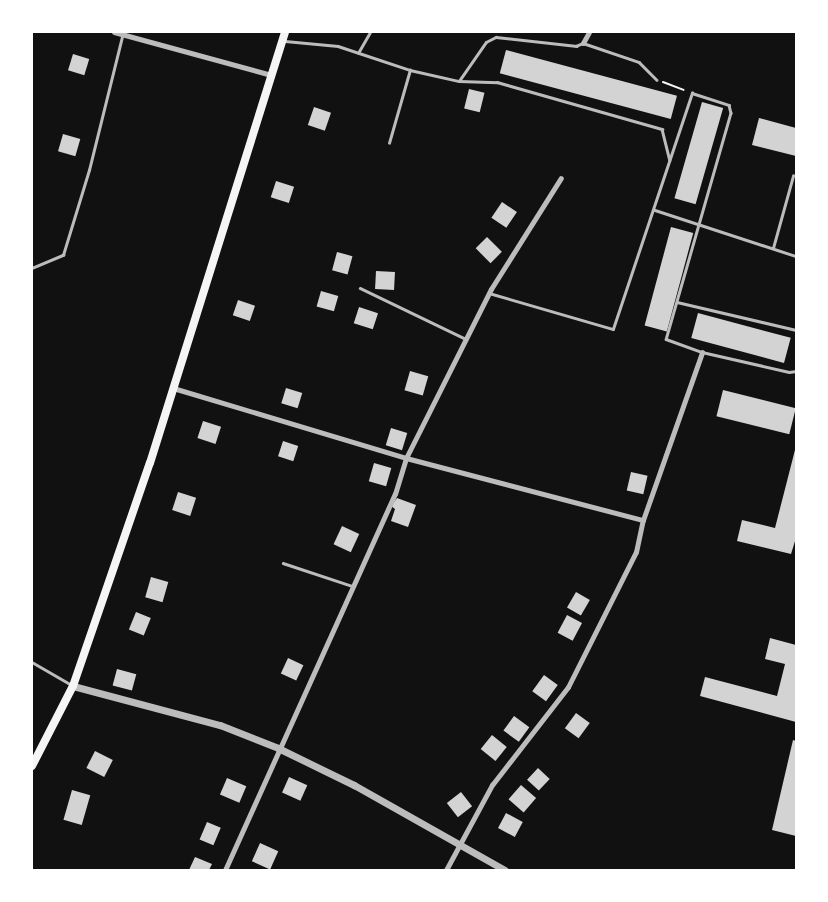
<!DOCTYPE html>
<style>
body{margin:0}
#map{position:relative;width:828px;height:902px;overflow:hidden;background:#111;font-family:"Fira Sans Condensed",sans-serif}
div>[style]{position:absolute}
.building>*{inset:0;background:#d3d3d3;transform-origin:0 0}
.path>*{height:2px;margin:-1px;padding:0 1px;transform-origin:1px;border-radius:1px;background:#f5f5f5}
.service>*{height:2.5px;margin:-1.25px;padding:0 1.25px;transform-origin:1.25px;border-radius:1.25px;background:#bcbcbc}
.minor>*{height:5px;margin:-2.5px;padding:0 2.5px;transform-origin:2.5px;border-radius:2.5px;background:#bcbcbc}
.tertiary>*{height:7px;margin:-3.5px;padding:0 3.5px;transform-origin:3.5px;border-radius:3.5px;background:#bcbcbc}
.secondary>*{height:8px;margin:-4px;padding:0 4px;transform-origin:4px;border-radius:4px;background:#f5f5f5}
span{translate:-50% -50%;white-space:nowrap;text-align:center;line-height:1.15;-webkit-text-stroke:5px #fff;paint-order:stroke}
.frame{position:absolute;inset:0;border:33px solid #fff;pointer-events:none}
</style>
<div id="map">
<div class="building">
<div style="left:506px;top:50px;width:177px;height:24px;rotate:15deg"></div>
<div style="left:73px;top:54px;width:17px;height:17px;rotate:17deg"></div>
<div style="left:469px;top:89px;width:16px;height:20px;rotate:14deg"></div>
<div style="left:702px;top:102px;width:22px;height:100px;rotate:16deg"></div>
<div style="left:314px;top:107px;width:18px;height:19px;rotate:19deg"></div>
<div style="clip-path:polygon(759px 118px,796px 128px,796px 156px,752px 145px)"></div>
<div style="left:63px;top:134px;width:18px;height:18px;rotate:16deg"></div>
<div style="left:276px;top:181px;width:19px;height:17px;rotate:18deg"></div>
<div style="left:502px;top:202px;width:18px;height:19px;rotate:34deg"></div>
<div style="left:671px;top:227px;width:23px;height:102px;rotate:15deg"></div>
<div style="left:487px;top:237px;width:21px;height:16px;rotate:45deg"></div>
<div style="left:337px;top:252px;width:16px;height:19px;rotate:15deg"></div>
<div style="left:376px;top:271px;width:19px;height:18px;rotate:3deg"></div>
<div style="left:321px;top:291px;width:18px;height:16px;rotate:16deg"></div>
<div style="left:238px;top:300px;width:18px;height:16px;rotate:19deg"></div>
<div style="left:359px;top:307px;width:20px;height:17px;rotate:18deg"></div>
<div style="left:698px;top:313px;width:96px;height:26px;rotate:15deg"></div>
<div style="left:410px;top:371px;width:19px;height:20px;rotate:16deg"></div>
<div style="left:286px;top:388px;width:17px;height:16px;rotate:17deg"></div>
<div style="left:723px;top:390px;width:75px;height:27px;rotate:14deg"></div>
<div style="left:203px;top:421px;width:19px;height:18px;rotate:18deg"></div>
<div style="left:391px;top:428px;width:17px;height:18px;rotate:17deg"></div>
<div style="left:283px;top:441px;width:16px;height:16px;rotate:18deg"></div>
<div style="clip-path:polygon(796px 446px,796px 538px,791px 554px,737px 541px,742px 520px,775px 528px)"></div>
<div style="left:374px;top:463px;width:18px;height:19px;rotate:16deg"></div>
<div style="left:631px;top:472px;width:17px;height:19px;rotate:13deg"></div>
<div style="left:178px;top:492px;width:19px;height:19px;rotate:18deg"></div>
<div style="clip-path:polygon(397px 498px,416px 505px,408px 527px,391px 521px,395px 509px,391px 506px)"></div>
<div style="left:342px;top:526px;width:19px;height:20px;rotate:25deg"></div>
<div style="left:151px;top:577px;width:18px;height:21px;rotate:16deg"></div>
<div style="left:576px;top:592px;width:16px;height:18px;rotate:30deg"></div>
<div style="left:136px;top:612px;width:16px;height:19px;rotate:22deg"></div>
<div style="left:567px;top:615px;width:17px;height:20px;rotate:28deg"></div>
<div style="clip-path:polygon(770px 638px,796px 645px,796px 722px,700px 696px,705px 677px,777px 696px,785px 664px,765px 659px)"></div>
<div style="left:288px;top:658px;width:17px;height:17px;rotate:25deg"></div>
<div style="left:117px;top:669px;width:20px;height:17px;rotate:15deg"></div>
<div style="left:544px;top:675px;width:17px;height:20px;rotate:36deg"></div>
<div style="left:576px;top:713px;width:17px;height:19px;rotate:36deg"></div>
<div style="left:514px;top:716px;width:19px;height:18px;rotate:36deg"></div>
<div style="left:492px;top:735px;width:19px;height:18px;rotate:39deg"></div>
<div style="clip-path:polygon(793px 740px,796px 741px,796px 836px,772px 830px)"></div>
<div style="left:95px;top:751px;width:20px;height:19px;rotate:27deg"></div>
<div style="left:538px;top:768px;width:16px;height:16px;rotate:43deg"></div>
<div style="left:289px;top:777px;width:20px;height:17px;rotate:24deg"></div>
<div style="left:227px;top:778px;width:21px;height:18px;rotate:23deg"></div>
<div style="left:521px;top:785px;width:20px;height:19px;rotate:41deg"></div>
<div style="left:72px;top:790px;width:19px;height:31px;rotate:16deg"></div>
<div style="left:461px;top:792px;width:18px;height:18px;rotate:52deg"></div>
<div style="left:506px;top:813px;width:19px;height:17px;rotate:28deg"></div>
<div style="left:207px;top:822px;width:15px;height:19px;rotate:23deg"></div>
<div style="left:260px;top:843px;width:20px;height:20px;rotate:24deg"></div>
<div style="clip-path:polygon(195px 857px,212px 864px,209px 870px,189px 870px)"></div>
</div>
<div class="path">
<div style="left:663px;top:82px;width:22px;rotate:21deg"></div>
</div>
<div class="service">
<div style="left:285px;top:41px;width:53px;rotate:5.4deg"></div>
<div style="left:338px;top:46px;width:76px;rotate:18.4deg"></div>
<div style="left:410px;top:70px;width:50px;rotate:12.7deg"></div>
<div style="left:459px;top:81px;width:38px;rotate:2deg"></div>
<div style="left:497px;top:82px;width:172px;rotate:15.9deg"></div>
<div style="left:662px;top:129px;width:32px;rotate:76deg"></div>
<div style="left:358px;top:53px;width:24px;rotate:-60deg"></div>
<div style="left:459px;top:81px;width:47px;rotate:-55.3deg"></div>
<div style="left:486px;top:42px;width:11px;rotate:-27deg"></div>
<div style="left:496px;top:37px;width:81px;rotate:6.4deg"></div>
<div style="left:576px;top:46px;width:8px;rotate:-23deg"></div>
<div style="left:583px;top:43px;width:59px;rotate:18.7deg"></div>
<div style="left:639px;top:62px;width:25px;rotate:45deg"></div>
<div style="left:389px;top:143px;width:76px;rotate:-74deg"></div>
<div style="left:655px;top:210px;width:148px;rotate:18.1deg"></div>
<div style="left:773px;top:248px;width:75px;rotate:-74.5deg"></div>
<div style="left:32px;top:268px;width:34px;rotate:-23deg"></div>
<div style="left:63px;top:255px;width:89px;rotate:-73deg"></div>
<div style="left:89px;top:170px;width:137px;rotate:-76.1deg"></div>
<div style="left:360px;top:288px;width:118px;rotate:25.7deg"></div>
<div style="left:489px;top:293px;width:129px;rotate:16.2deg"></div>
<div style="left:613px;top:329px;width:249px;rotate:-71.5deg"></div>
<div style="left:692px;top:93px;width:39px;rotate:18deg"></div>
<div style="left:729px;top:105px;width:8px;rotate:76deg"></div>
<div style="left:731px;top:113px;width:235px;rotate:106deg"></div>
<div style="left:666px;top:339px;width:38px;rotate:20deg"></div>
<div style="left:702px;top:352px;width:89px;rotate:12.9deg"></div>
<div style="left:789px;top:372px;width:7px;rotate:-8deg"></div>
<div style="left:677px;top:302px;width:122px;rotate:13.2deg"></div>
<div style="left:283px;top:563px;width:73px;rotate:18.4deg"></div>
<div style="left:32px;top:662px;width:44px;rotate:30.1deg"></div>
</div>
<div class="minor">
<div style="left:114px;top:32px;width:163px;rotate:15.3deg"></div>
<div style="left:583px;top:43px;width:13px;rotate:-61deg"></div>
<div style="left:173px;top:388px;width:243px;rotate:16.7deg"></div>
<div style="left:406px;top:458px;width:245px;rotate:14.7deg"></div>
<div style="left:225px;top:870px;width:413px;rotate:-65.7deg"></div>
<div style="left:395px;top:494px;width:38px;rotate:-73deg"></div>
<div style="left:406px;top:458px;width:189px;rotate:-63.3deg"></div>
<div style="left:491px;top:289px;width:131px;rotate:-57.8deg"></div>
<div style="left:446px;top:870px;width:97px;rotate:-61.6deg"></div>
<div style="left:492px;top:785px;width:124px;rotate:-52.2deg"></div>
<div style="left:568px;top:687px;width:151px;rotate:-63.3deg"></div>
<div style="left:636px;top:552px;width:33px;rotate:-78deg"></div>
<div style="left:643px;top:520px;width:178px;rotate:-70.6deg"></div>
</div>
<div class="tertiary">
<div style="left:73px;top:686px;width:152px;rotate:14.9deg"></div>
<div style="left:220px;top:725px;width:62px;rotate:21.6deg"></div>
<div style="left:278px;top:748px;width:85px;rotate:26deg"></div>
<div style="left:354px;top:785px;width:173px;rotate:29.4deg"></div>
</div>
<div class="secondary">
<div style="left:32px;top:766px;width:90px;rotate:-62.9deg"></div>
<div style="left:73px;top:686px;width:236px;rotate:-71deg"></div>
<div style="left:150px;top:463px;width:452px;rotate:-72.6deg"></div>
</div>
<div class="frame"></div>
</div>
